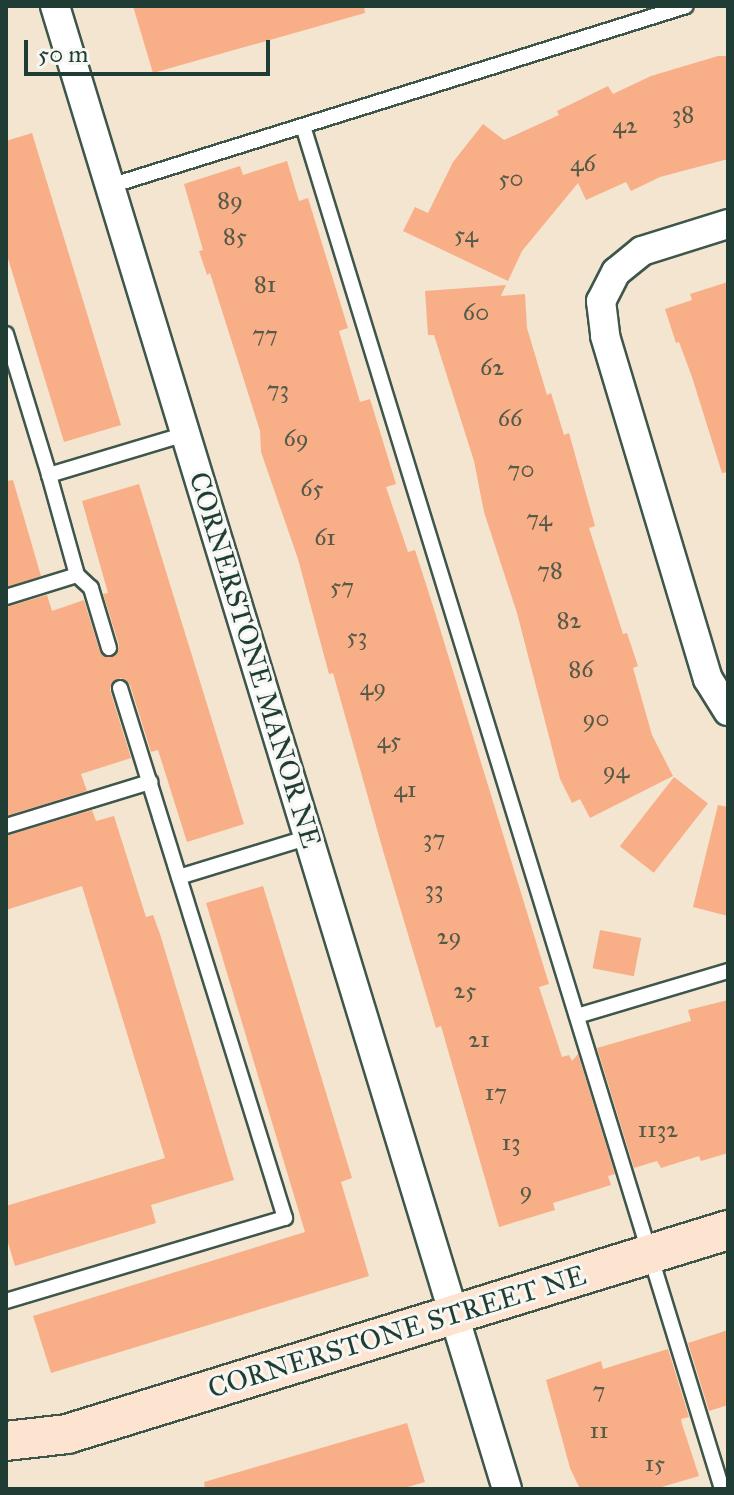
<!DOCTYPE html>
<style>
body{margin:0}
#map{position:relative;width:734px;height:1495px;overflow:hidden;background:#f3e5d0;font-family:"IM FELL Great Primer",serif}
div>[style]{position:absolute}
.building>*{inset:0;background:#f8af88;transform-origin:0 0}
.roads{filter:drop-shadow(2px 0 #3f564b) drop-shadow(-2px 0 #3f564b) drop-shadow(0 2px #3f564b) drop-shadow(0 -2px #3f564b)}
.lane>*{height:14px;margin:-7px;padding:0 7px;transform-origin:7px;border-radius:7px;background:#fff}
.street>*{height:28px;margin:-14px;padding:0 14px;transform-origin:14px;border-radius:14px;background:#fff}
.secondary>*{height:38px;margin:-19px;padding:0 19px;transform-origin:19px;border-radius:19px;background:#fde4d1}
span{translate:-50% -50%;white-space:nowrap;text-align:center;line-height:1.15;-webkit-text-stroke:6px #f6f6f2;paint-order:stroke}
.number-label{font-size:24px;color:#555a49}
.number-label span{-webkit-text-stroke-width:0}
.street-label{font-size:28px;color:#1f3d34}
.frame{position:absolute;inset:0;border:8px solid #1f3d34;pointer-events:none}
.scale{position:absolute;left:24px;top:40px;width:246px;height:36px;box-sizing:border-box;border:4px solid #1f3d34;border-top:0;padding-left:10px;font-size:24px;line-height:28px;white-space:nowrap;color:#1f3d34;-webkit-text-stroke:6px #f6f6f2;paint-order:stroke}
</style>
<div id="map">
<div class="building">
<div style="clip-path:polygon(133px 6px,364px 6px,365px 13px,153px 73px)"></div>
<div style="clip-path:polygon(718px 56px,728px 56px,728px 159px,660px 177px,631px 191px,626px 182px,586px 200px,578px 183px,522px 251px,508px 281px,403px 231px,415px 207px,428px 213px,453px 162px,483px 124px,504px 140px,559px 115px,557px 111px,608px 86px,613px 94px,651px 76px)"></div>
<div style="clip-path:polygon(32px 133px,121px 425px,64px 442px,6px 252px,6px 141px)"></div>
<div style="clip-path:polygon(287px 161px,299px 201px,308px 198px,348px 328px,339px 331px,360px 402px,370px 399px,396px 484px,386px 487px,408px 552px,415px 550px,433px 606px,549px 984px,539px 987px,562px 1057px,569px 1055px,572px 1061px,578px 1054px,615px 1174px,608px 1176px,611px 1185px,553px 1203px,555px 1210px,499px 1227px,441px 1026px,436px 1028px,384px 854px,333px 673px,329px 674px,298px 559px,261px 452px,260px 431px,210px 273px,207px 275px,199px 251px,203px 250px,184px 184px,240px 166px,243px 175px)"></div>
<div style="clip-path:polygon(728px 282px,728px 472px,722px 473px,692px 377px,679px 342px,676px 343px,665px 309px,692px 300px,690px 294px)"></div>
<div style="clip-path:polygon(506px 285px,501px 296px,525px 294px,527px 328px,547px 395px,551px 393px,564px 435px,569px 433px,595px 526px,589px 528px,623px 634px,627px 633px,638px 666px,633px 668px,652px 735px,673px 776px,590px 818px,580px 799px,572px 803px,560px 779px,517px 613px,484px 512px,474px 461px,434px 335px,428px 335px,425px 291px)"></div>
<div style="clip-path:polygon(13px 480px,41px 576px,6px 587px,6px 481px)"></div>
<div style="clip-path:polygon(139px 484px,244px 824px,187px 842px,158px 750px,151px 752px,130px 685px,121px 678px,112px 682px,110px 690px,131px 758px,81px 774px,87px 791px,6px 816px,6px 607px,47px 595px,52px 611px,84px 600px,100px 652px,106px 657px,116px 655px,119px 645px,103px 594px,108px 593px,82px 501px)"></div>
<div style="left:674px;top:777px;width:43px;height:88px;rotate:38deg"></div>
<div style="clip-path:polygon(718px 805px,728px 807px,728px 916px,693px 907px)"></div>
<div style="clip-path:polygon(92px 810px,96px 821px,114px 816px,146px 917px,153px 915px,160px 934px,234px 1180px,151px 1205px,156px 1223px,15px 1266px,6px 1236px,6px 1206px,165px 1158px,82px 886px,6px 910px,6px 836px)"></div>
<div style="clip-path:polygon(263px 886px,352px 1178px,341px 1182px,369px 1276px,51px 1373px,33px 1316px,305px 1232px,206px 903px)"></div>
<div style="left:600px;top:930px;width:42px;height:39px;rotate:11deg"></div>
<div style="clip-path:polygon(728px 1000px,728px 1153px,701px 1161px,699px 1156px,661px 1168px,657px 1161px,634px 1168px,597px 1048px,691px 1021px,688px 1010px)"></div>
<div style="clip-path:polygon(728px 1330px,728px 1405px,709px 1411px,688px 1343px)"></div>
<div style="clip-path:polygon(668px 1349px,689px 1417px,681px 1419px,682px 1424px,699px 1476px,655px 1489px,580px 1489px,570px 1468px,546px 1380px,601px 1361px,603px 1369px)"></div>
<div style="clip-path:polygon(407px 1423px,425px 1482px,401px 1489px,205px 1489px,204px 1482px)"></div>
</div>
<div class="roads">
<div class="lane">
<div style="left:303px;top:126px;width:1426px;rotate:72.91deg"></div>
<div style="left:110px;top:186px;width:603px;rotate:-17.35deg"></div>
<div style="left:6px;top:334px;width:147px;rotate:73deg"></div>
<div style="left:6px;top:597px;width:74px;rotate:-17.2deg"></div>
<div style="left:109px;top:648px;width:63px;rotate:-106.7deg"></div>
<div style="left:91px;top:588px;width:19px;rotate:-137deg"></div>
<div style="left:77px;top:575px;width:104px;rotate:-105.6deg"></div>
<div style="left:49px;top:475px;width:143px;rotate:-16.7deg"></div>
<div style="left:6px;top:826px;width:151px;rotate:-17deg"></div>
<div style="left:179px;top:877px;width:136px;rotate:-17.1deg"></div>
<div style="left:577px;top:1016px;width:158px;rotate:-16.6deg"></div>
<div style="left:6px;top:1301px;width:291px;rotate:-16.6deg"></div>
<div style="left:285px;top:1218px;width:555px;rotate:-107.29deg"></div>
</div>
<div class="street">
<div style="left:55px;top:6px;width:1550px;rotate:73.05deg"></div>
<div style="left:728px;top:224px;width:90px;rotate:162.6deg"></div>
<div style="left:642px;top:251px;width:33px;rotate:141deg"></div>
<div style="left:616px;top:272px;width:33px;rotate:117deg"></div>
<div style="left:601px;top:301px;width:35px;rotate:83deg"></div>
<div style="left:605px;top:336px;width:358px;rotate:73.3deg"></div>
<div style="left:708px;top:679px;width:38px;rotate:58deg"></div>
</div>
<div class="secondary">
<div style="left:6px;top:1441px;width:61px;rotate:-6.5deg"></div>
<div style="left:67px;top:1434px;width:692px;rotate:-17.15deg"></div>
</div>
</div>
<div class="number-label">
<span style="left:683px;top:115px">38</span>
<span style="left:625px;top:126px">42</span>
<span style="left:583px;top:164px">46</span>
<span style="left:511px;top:179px">50</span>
<span style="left:230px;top:201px">89</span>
<span style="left:466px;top:235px">54</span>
<span style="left:235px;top:237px">85</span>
<span style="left:265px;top:285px">81</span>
<span style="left:476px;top:313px">60</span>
<span style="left:265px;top:335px">77</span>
<span style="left:492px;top:368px">62</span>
<span style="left:278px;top:390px">73</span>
<span style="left:510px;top:419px">66</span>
<span style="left:296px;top:439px">69</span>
<span style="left:521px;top:470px">70</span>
<span style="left:312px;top:489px">65</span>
<span style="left:539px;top:519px">74</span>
<span style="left:325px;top:538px">61</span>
<span style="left:550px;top:571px">78</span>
<span style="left:342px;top:587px">57</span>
<span style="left:569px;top:621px">82</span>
<span style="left:357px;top:637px">53</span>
<span style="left:581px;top:670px">86</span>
<span style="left:373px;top:688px">49</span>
<span style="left:596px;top:719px">90</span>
<span style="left:389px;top:741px">45</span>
<span style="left:616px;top:771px">94</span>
<span style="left:405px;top:790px">41</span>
<span style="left:434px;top:839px">37</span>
<span style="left:434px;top:890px">33</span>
<span style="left:449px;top:937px">29</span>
<span style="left:465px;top:991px">25</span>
<span style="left:479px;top:1040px">21</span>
<span style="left:496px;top:1093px">17</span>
<span style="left:658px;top:1130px">1132</span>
<span style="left:511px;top:1143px">13</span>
<span style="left:526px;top:1191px">9</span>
<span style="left:599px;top:1391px">7</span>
<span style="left:599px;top:1431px">11</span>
<span style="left:655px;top:1464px">15</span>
</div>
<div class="street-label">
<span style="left:255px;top:660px;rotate:73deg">CORNERSTONE MANOR NE</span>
<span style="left:397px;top:1332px;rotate:-17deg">CORNERSTONE STREET NE</span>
</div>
<div class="frame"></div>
<div class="scale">50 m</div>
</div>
